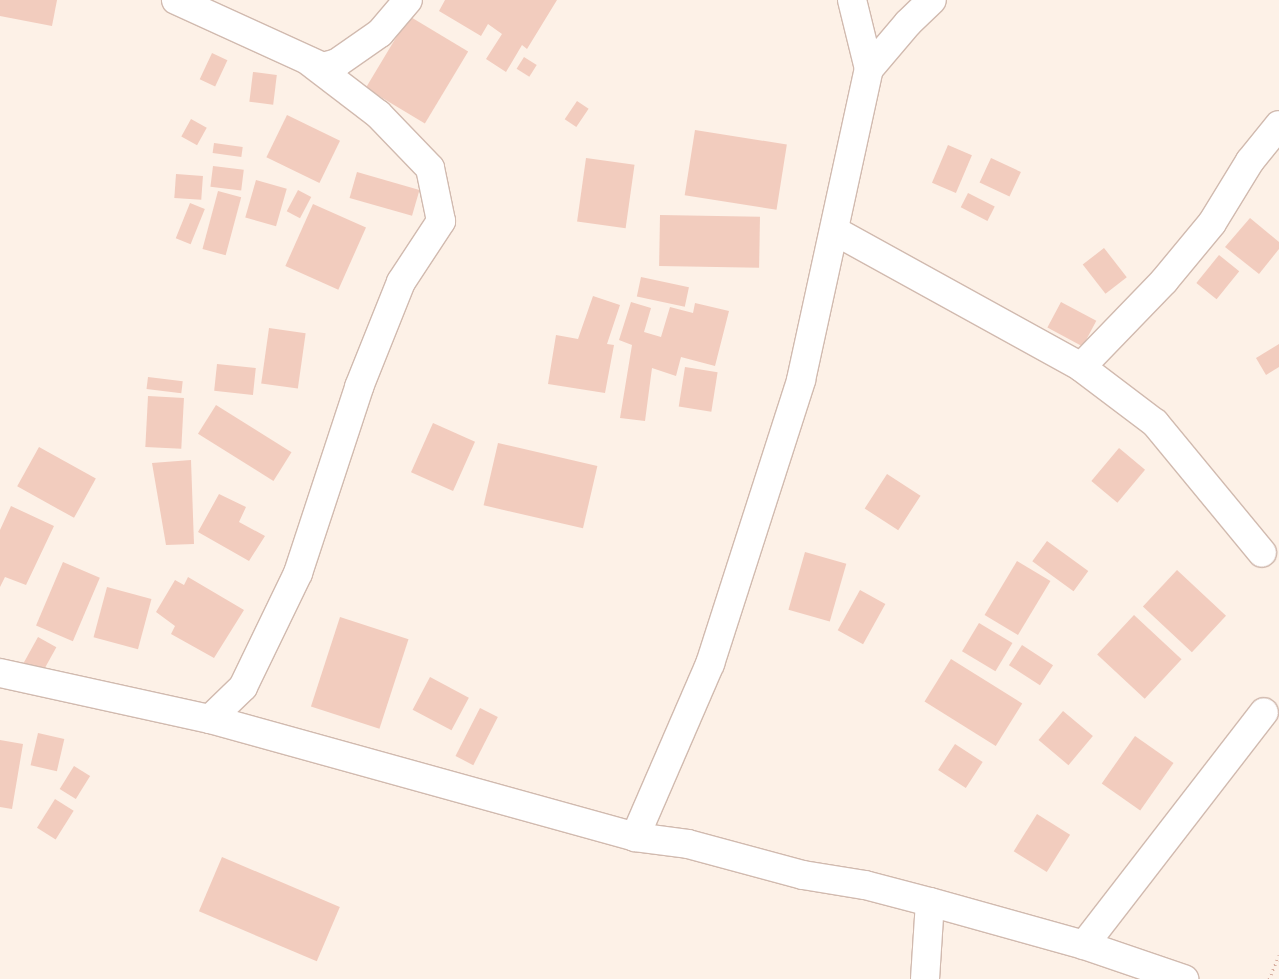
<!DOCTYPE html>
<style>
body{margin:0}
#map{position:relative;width:1279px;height:979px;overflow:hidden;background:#fdf1e7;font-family:Signika,sans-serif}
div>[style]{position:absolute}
.building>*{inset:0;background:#f2ccbe;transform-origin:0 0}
.path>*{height:3px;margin-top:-1.5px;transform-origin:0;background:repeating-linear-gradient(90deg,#d8afa1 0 1px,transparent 0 5px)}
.roads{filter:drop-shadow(1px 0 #d1baaf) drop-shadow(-1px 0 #d1baaf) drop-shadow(0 1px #d1baaf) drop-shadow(0 -1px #d1baaf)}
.minor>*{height:28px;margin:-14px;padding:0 14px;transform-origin:14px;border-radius:14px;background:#fff}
span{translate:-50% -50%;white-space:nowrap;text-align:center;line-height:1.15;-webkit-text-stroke:4.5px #fff6ed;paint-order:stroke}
</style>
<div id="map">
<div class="building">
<div style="clip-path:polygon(0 0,57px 0,52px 26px,0 16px)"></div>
<div style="clip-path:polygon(445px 0,557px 0,527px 49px,522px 45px,506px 72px,486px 59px,502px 34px,488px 24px,481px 36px,439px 11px)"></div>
<div style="left:409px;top:16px;width:69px;height:84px;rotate:31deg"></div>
<div style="left:212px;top:53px;width:17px;height:29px;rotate:25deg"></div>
<div style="left:524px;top:57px;width:15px;height:14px;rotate:32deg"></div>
<div style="left:253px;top:72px;width:24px;height:30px;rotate:7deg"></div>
<div style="left:577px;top:101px;width:14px;height:22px;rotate:34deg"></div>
<div style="left:287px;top:115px;width:59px;height:47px;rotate:26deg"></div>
<div style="left:191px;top:119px;width:18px;height:20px;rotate:29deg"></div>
<div style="left:695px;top:130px;width:93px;height:66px;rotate:9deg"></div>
<div style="left:214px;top:143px;width:29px;height:10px;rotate:8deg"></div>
<div style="left:948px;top:145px;width:26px;height:41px;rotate:23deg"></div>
<div style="left:586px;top:158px;width:49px;height:64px;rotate:8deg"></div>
<div style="left:991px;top:158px;width:33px;height:27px;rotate:25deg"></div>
<div style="left:213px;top:166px;width:31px;height:21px;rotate:7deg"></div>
<div style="left:357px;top:172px;width:65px;height:27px;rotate:16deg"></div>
<div style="left:176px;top:174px;width:27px;height:24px;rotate:4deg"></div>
<div style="left:256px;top:180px;width:32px;height:39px;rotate:16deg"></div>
<div style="left:298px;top:190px;width:15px;height:24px;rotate:28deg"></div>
<div style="left:218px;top:191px;width:24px;height:60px;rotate:15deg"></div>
<div style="left:968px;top:193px;width:30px;height:16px;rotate:27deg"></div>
<div style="left:190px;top:203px;width:16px;height:38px;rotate:22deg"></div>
<div style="left:313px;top:204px;width:58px;height:68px;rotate:24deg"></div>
<div style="left:660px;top:215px;width:100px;height:51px;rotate:1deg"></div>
<div style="clip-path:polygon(1250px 218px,1279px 242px,1279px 249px,1259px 274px,1225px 247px)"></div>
<div style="left:1104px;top:248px;width:37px;height:27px;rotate:52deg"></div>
<div style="left:1219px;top:255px;width:26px;height:36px;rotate:39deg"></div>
<div style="left:641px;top:277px;width:49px;height:20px;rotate:12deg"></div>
<div style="clip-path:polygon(593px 296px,620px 305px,607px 344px,614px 345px,605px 393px,548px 384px,556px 335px,578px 339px)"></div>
<div style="clip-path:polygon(631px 302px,651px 308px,644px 332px,661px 337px,670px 307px,693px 313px,695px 303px,729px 311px,715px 366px,681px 357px,676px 376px,652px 368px,645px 421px,620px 418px,632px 345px,619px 340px)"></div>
<div style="left:1061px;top:302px;width:40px;height:29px;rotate:28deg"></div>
<div style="left:269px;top:328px;width:37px;height:56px;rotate:8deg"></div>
<div style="clip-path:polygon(1279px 344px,1279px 367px,1266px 375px,1256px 358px)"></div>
<div style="left:217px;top:364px;width:39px;height:27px;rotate:6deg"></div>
<div style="left:685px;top:367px;width:33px;height:40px;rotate:9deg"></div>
<div style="left:148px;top:377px;width:35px;height:12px;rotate:7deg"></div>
<div style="left:148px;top:396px;width:36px;height:51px;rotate:3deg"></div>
<div style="left:216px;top:405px;width:89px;height:34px;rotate:32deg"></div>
<div style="left:433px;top:423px;width:46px;height:54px;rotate:24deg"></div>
<div style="left:498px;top:443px;width:102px;height:64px;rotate:13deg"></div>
<div style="left:39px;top:447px;width:65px;height:45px;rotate:29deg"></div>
<div style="left:1119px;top:448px;width:34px;height:43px;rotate:40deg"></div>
<div style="clip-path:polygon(191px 460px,194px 544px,166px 545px,152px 463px)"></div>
<div style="left:887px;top:474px;width:40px;height:41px;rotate:33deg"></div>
<div style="clip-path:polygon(219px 494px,246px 507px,239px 522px,265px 536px,249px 561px,198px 532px)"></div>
<div style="clip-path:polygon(11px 506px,54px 526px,26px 585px,5px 577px,0 587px,0 530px)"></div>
<div style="left:1047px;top:541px;width:51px;height:25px;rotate:36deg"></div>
<div style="left:805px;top:552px;width:43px;height:60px;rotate:16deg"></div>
<div style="left:1017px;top:561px;width:39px;height:63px;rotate:31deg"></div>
<div style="left:63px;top:562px;width:40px;height:69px;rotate:23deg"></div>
<div style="left:1177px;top:570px;width:67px;height:50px;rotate:43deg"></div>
<div style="clip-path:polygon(188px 577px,244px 610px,214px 658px,171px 634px,175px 626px,156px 612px,175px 580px,184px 585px)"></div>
<div style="left:107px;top:587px;width:46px;height:52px;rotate:15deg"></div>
<div style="left:860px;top:590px;width:29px;height:46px;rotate:29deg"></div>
<div style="left:1134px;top:615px;width:65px;height:54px;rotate:43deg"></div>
<div style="left:340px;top:617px;width:72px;height:94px;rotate:18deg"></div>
<div style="left:979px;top:623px;width:39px;height:33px;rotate:31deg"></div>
<div style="left:38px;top:637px;width:21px;height:30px;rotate:29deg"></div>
<div style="left:1022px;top:645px;width:37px;height:24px;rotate:33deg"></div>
<div style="left:951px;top:659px;width:84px;height:50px;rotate:32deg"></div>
<div style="left:430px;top:677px;width:44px;height:37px;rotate:28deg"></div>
<div style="left:480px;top:708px;width:20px;height:54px;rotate:27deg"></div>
<div style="left:1063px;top:711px;width:39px;height:38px;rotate:40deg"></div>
<div style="left:38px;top:733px;width:27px;height:33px;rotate:13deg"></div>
<div style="left:1135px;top:736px;width:47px;height:58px;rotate:35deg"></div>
<div style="clip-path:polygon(0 740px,23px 744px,12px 809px,0 807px)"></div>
<div style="left:955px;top:744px;width:33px;height:31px;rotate:33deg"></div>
<div style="left:74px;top:766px;width:19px;height:27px;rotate:32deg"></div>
<div style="left:55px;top:799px;width:22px;height:34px;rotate:32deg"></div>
<div style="left:1037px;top:814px;width:39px;height:44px;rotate:32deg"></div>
<div style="left:222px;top:857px;width:128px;height:59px;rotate:23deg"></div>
</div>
<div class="path">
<div style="left:1269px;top:979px;width:26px;rotate:-67deg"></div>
</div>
<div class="roads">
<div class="minor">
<div style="left:176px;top:0;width:162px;rotate:24.5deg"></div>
<div style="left:323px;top:67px;width:15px;rotate:-16deg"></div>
<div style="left:337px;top:63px;width:52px;rotate:-34.9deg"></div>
<div style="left:380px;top:33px;width:43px;rotate:-49.7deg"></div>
<div style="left:869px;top:69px;width:60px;rotate:-49.7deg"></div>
<div style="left:908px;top:23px;width:33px;rotate:-44deg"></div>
<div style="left:835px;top:231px;width:281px;rotate:28.9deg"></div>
<div style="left:1081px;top:367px;width:93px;rotate:37.1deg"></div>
<div style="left:1155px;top:423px;width:168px;rotate:50.5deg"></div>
<div style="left:1081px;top:367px;width:120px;rotate:-46deg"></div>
<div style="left:1164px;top:281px;width:75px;rotate:-50.4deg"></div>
<div style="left:1212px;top:223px;width:73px;rotate:-58.5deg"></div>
<div style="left:1250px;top:161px;width:46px;rotate:-51.1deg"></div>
<div style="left:0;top:673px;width:215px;rotate:12.4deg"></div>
<div style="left:210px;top:719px;width:441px;rotate:15.5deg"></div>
<div style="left:635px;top:837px;width:53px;rotate:7.5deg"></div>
<div style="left:688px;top:844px;width:119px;rotate:15.1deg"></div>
<div style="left:803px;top:875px;width:63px;rotate:9.2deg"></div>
<div style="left:865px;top:885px;width:67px;rotate:14.7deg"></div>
<div style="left:930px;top:902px;width:160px;rotate:15.6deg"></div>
<div style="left:1084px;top:945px;width:106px;rotate:18.8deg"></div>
<div style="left:210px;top:719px;width:46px;rotate:-44.1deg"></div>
<div style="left:243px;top:687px;width:127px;rotate:-64.2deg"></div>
<div style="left:298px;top:573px;width:196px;rotate:-71.8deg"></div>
<div style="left:359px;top:387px;width:113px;rotate:-68.2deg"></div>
<div style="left:401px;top:282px;width:73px;rotate:-56.7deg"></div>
<div style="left:441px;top:221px;width:54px;rotate:-101.7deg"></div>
<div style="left:430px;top:168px;width:75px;rotate:-133.9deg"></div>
<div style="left:378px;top:114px;width:86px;rotate:-142.6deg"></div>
<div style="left:635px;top:837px;width:189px;rotate:-66.6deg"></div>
<div style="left:710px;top:664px;width:298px;rotate:-72.2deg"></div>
<div style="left:801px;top:380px;width:318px;rotate:-77.7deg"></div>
<div style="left:869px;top:69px;width:71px;rotate:-103.8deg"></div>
<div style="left:1084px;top:945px;width:294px;rotate:-52.3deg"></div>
<div style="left:925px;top:979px;width:77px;rotate:-86.3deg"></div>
</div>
</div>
</div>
